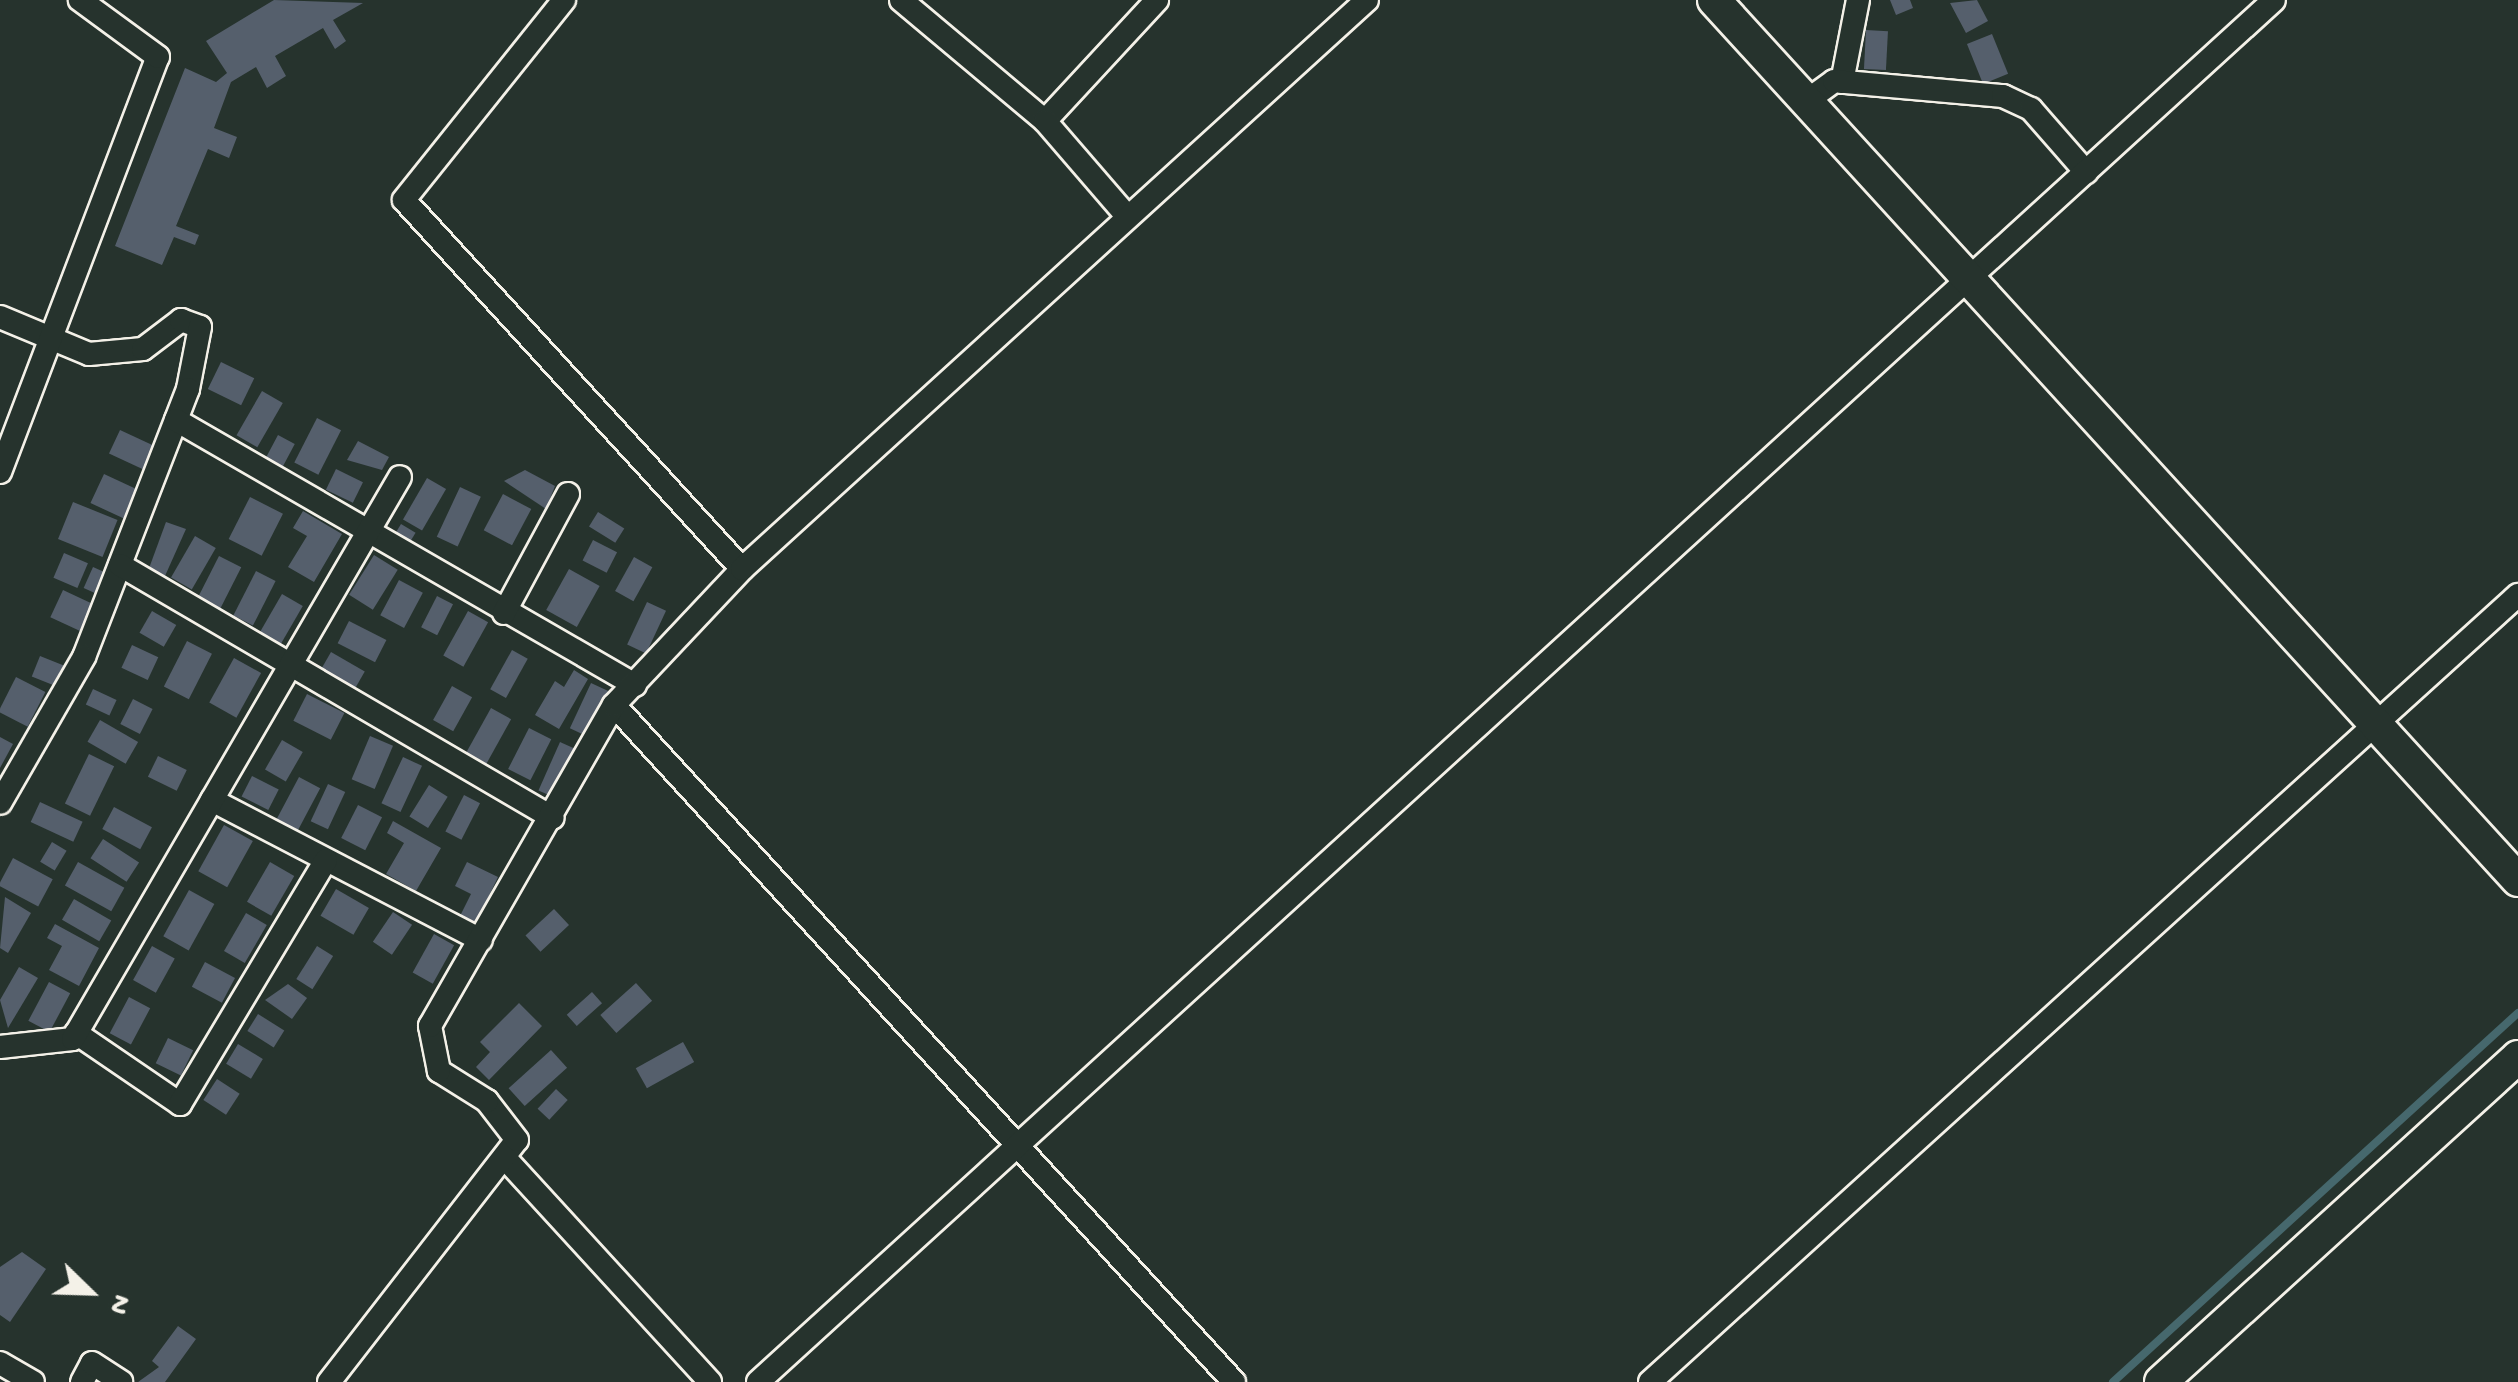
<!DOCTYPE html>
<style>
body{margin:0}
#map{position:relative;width:2518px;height:1382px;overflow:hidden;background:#26332d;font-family:"Gochi Hand",sans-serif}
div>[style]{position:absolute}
.stream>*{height:8px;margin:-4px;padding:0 4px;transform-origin:4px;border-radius:4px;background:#46686d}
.building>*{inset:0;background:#555f6c;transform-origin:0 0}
.roads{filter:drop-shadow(2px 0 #f4f1e8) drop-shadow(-2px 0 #f4f1e8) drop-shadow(0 2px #f4f1e8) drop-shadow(0 -2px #f4f1e8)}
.street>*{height:22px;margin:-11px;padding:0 11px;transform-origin:11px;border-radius:11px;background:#26332d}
.secondary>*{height:32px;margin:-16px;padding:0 16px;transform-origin:16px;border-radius:16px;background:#26332d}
span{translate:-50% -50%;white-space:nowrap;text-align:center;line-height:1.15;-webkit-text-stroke:8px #26332d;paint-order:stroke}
.north{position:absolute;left:40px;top:1242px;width:100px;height:100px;-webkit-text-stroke:8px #26332d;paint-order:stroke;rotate:113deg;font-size:28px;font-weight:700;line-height:40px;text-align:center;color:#f4f1e8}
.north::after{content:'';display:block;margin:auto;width:35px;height:45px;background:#f4f1e8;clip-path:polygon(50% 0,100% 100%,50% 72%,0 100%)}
</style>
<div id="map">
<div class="stream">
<div style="left:2113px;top:1382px;width:548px;rotate:-42.34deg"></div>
</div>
<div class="building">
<div style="clip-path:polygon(274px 0,363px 3px,333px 20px,346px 41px,335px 49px,323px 28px,275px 56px,286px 76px,267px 88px,256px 67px,231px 82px,214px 128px,237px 137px,229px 158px,208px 149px,176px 226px,199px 235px,195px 245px,174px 237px,162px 265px,115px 246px,185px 68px,216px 82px,227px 73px,206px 41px)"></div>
<div style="clip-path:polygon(1890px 0,1910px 0,1913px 8px,1896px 15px)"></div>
<div style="clip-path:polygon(1977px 0,1988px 21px,1966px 33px,1950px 3px)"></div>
<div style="left:1866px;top:30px;width:22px;height:39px;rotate:3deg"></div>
<div style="left:1992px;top:34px;width:43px;height:27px;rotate:68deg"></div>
<div style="left:221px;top:362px;width:37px;height:30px;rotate:26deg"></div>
<div style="left:262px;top:391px;width:24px;height:51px;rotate:30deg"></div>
<div style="left:317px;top:418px;width:27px;height:50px;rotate:27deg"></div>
<div style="left:120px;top:430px;width:38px;height:26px;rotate:25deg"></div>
<div style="left:278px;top:435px;width:19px;height:32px;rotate:28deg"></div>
<div style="clip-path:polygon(358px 441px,389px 457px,382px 470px,347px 460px)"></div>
<div style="left:336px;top:469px;width:30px;height:23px;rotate:26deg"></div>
<div style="clip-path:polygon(525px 470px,555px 486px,546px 509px,504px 481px)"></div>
<div style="left:104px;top:474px;width:38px;height:32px;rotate:25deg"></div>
<div style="left:427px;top:478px;width:22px;height:48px;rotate:30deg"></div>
<div style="left:460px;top:487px;width:23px;height:55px;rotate:25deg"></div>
<div style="left:503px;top:494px;width:32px;height:41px;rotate:28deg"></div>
<div style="left:250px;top:497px;width:37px;height:47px;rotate:27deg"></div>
<div style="left:73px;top:502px;width:48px;height:40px;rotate:22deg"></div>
<div style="clip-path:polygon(303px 511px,342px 534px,314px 582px,288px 567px,307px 536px,293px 528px)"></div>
<div style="left:598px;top:512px;width:31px;height:17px;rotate:32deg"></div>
<div style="clip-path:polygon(166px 522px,186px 529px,165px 576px,148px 571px)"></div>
<div style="left:401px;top:524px;width:17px;height:17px;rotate:31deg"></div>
<div style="left:195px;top:536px;width:24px;height:48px;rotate:30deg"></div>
<div style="left:593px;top:540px;width:27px;height:23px;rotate:27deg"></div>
<div style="left:64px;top:553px;width:26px;height:27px;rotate:23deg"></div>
<div style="left:374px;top:555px;width:28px;height:47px;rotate:32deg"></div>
<div style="left:219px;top:556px;width:25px;height:47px;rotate:27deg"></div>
<div style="left:634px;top:557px;width:21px;height:39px;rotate:29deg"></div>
<div style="left:93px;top:567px;width:22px;height:23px;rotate:24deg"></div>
<div style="left:569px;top:569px;width:35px;height:47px;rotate:29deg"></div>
<div style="left:256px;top:571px;width:22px;height:50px;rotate:27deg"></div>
<div style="left:399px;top:580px;width:27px;height:40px;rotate:28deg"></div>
<div style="left:63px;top:590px;width:43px;height:30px;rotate:25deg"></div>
<div style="left:282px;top:594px;width:24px;height:44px;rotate:30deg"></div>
<div style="left:437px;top:596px;width:18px;height:35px;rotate:27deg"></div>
<div style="left:647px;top:602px;width:21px;height:47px;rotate:25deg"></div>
<div style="left:152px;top:611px;width:28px;height:25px;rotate:30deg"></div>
<div style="left:468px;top:611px;width:23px;height:51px;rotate:29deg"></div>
<div style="left:349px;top:621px;width:42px;height:25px;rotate:27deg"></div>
<div style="left:187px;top:641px;width:28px;height:51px;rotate:27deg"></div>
<div style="left:132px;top:645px;width:29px;height:25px;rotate:25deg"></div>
<div style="left:512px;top:650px;width:18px;height:45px;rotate:29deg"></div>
<div style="left:331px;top:652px;width:39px;height:21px;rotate:30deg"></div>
<div style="left:40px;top:656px;width:27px;height:22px;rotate:22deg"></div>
<div style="left:234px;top:658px;width:31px;height:51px;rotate:29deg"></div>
<div style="clip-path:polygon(574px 670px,588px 679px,559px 729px,535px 715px,555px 681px,564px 687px)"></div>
<div style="left:16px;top:677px;width:33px;height:39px;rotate:27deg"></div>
<div style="left:591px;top:683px;width:19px;height:50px;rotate:25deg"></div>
<div style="left:452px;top:686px;width:23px;height:39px;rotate:29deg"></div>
<div style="left:93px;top:689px;width:26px;height:17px;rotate:25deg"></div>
<div style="left:307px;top:694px;width:42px;height:30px;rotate:27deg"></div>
<div style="left:133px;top:699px;width:22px;height:28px;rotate:27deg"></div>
<div style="left:491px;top:708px;width:23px;height:51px;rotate:29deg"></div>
<div style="left:100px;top:720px;width:44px;height:25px;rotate:30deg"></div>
<div style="left:529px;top:728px;width:25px;height:46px;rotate:27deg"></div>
<div style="left:370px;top:736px;width:25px;height:47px;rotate:23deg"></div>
<div style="clip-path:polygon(0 737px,13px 744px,0 768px)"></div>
<div style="left:282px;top:740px;width:24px;height:34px;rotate:30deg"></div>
<div style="left:560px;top:742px;width:17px;height:53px;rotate:24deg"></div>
<div style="left:89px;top:754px;width:28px;height:55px;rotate:26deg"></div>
<div style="left:158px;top:756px;width:32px;height:23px;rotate:26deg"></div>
<div style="left:403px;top:757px;width:21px;height:51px;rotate:25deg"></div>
<div style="left:252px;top:776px;width:30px;height:23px;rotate:27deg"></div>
<div style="left:299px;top:777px;width:24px;height:48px;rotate:28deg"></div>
<div style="left:328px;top:784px;width:19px;height:41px;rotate:25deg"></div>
<div style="left:429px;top:785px;width:22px;height:37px;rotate:32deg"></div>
<div style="left:464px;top:795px;width:18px;height:41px;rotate:27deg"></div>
<div style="left:40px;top:802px;width:47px;height:22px;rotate:25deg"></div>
<div style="left:358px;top:805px;width:27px;height:37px;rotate:27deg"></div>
<div style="left:114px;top:807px;width:43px;height:25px;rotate:28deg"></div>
<div style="clip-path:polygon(393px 821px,441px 848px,416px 891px,386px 874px,404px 843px,387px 833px)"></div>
<div style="left:224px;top:825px;width:33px;height:53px;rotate:29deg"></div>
<div style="left:103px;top:839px;width:43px;height:23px;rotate:33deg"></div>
<div style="left:52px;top:842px;width:17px;height:23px;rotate:31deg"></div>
<div style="left:13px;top:858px;width:45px;height:31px;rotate:28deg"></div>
<div style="left:78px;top:862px;width:53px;height:27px;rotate:29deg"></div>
<div style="left:270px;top:862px;width:28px;height:46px;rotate:30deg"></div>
<div style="clip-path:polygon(467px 862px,498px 877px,474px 927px,458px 920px,471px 894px,455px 886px)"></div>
<div style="left:336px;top:889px;width:38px;height:31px;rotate:30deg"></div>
<div style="left:189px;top:890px;width:29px;height:53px;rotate:29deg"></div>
<div style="clip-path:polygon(5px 897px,31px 913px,8px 953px,0 948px)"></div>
<div style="left:74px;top:899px;width:43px;height:24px;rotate:30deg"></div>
<div style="left:554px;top:909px;width:22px;height:39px;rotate:47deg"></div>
<div style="left:393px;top:912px;width:23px;height:36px;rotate:34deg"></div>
<div style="left:246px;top:913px;width:24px;height:44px;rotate:30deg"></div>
<div style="clip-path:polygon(55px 924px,99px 948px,79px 986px,49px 970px,62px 946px,47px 938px)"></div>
<div style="left:434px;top:934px;width:23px;height:44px;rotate:29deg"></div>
<div style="left:152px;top:946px;width:26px;height:39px;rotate:29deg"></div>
<div style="left:317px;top:946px;width:19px;height:39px;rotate:32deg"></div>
<div style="left:205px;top:962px;width:34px;height:28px;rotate:28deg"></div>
<div style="clip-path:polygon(19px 967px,38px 978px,8px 1028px,0 1000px)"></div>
<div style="left:49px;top:982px;width:24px;height:44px;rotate:28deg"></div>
<div style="left:636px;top:983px;width:24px;height:48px;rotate:48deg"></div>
<div style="clip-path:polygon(288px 984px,307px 998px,292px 1019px,265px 1000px)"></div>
<div style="left:592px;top:992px;width:15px;height:34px;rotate:48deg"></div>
<div style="left:129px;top:997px;width:24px;height:41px;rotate:28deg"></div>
<div style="clip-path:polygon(519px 1003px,542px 1026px,489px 1080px,476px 1067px,490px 1052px,480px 1042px)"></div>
<div style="left:258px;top:1014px;width:31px;height:20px;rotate:32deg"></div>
<div style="left:168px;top:1038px;width:28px;height:28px;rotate:26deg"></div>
<div style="left:683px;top:1042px;width:23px;height:54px;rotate:61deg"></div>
<div style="left:238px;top:1044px;width:29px;height:23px;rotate:31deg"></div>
<div style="left:551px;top:1050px;width:24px;height:57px;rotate:48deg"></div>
<div style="left:217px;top:1079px;width:27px;height:25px;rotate:33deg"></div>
<div style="left:556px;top:1089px;width:16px;height:27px;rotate:43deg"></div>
<div style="clip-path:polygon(22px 1252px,46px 1269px,10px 1322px,0 1315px,0 1267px)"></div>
<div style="clip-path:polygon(178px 1326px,196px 1339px,165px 1382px,138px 1382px,159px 1367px,152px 1361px)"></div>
</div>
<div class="roads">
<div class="street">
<div style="left:564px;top:0;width:256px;rotate:128.7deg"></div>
<div style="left:404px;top:200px;width:500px;rotate:47.51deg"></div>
<div style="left:901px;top:0;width:188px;rotate:40deg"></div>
<div style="left:1045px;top:121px;width:165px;rotate:-47.2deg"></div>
<div style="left:1842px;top:82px;width:84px;rotate:-79deg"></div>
<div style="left:1808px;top:100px;width:32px;rotate:-36deg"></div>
<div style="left:1834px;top:81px;width:170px;rotate:5.1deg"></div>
<div style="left:2003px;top:96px;width:31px;rotate:25deg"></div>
<div style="left:2031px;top:109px;width:84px;rotate:48.9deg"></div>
<div style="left:1045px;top:121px;width:125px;rotate:49.2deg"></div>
<div style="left:0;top:317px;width:96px;rotate:22.6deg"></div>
<div style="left:89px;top:354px;width:54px;rotate:-5.3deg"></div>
<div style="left:143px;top:349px;width:48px;rotate:-37.3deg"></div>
<div style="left:181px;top:320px;width:20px;rotate:20deg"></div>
<div style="left:200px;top:327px;width:63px;rotate:101deg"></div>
<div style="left:188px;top:389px;width:287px;rotate:111.2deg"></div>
<div style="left:84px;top:657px;width:168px;rotate:119.9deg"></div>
<div style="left:176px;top:420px;width:530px;rotate:30deg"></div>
<div style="left:0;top:472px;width:444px;rotate:-69.2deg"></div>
<div style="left:158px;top:57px;width:97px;rotate:-143.8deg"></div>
<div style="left:120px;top:565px;width:501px;rotate:30.3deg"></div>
<div style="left:504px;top:613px;width:135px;rotate:-61.7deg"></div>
<div style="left:614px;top:705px;width:918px;rotate:47.52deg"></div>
<div style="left:212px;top:800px;width:303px;rotate:27.5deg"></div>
<div style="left:76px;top:1033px;width:126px;rotate:34.3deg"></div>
<div style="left:180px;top:1104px;width:284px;rotate:-59.1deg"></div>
<div style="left:0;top:1047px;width:73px;rotate:-6.3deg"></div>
<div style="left:73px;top:1039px;width:650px;rotate:-59.81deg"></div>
<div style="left:504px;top:1157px;width:305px;rotate:47.5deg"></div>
<div style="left:0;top:1363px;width:38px;rotate:30deg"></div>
<div style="left:82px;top:1382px;width:21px;rotate:-62deg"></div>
<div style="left:92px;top:1363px;width:35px;rotate:33deg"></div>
<div style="left:329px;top:1382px;width:306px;rotate:-52.2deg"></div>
<div style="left:517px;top:1140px;width:49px;rotate:-127.6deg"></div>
<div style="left:487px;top:1101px;width:57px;rotate:-148deg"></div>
<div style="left:439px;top:1071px;width:46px;rotate:-101.3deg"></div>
<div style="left:430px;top:1026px;width:370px;rotate:-60.2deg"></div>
<div style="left:614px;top:705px;width:187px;rotate:-46.7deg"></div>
<div style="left:742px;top:569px;width:845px;rotate:-42.31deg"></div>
<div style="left:758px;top:1382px;width:2051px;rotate:-42.35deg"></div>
<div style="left:1650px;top:1382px;width:1172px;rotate:-42.2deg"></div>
</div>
<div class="secondary">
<div style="left:1714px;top:0;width:1192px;rotate:47.58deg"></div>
<div style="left:2161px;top:1382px;width:483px;rotate:-42.3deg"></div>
</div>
</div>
<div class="north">N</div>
</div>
